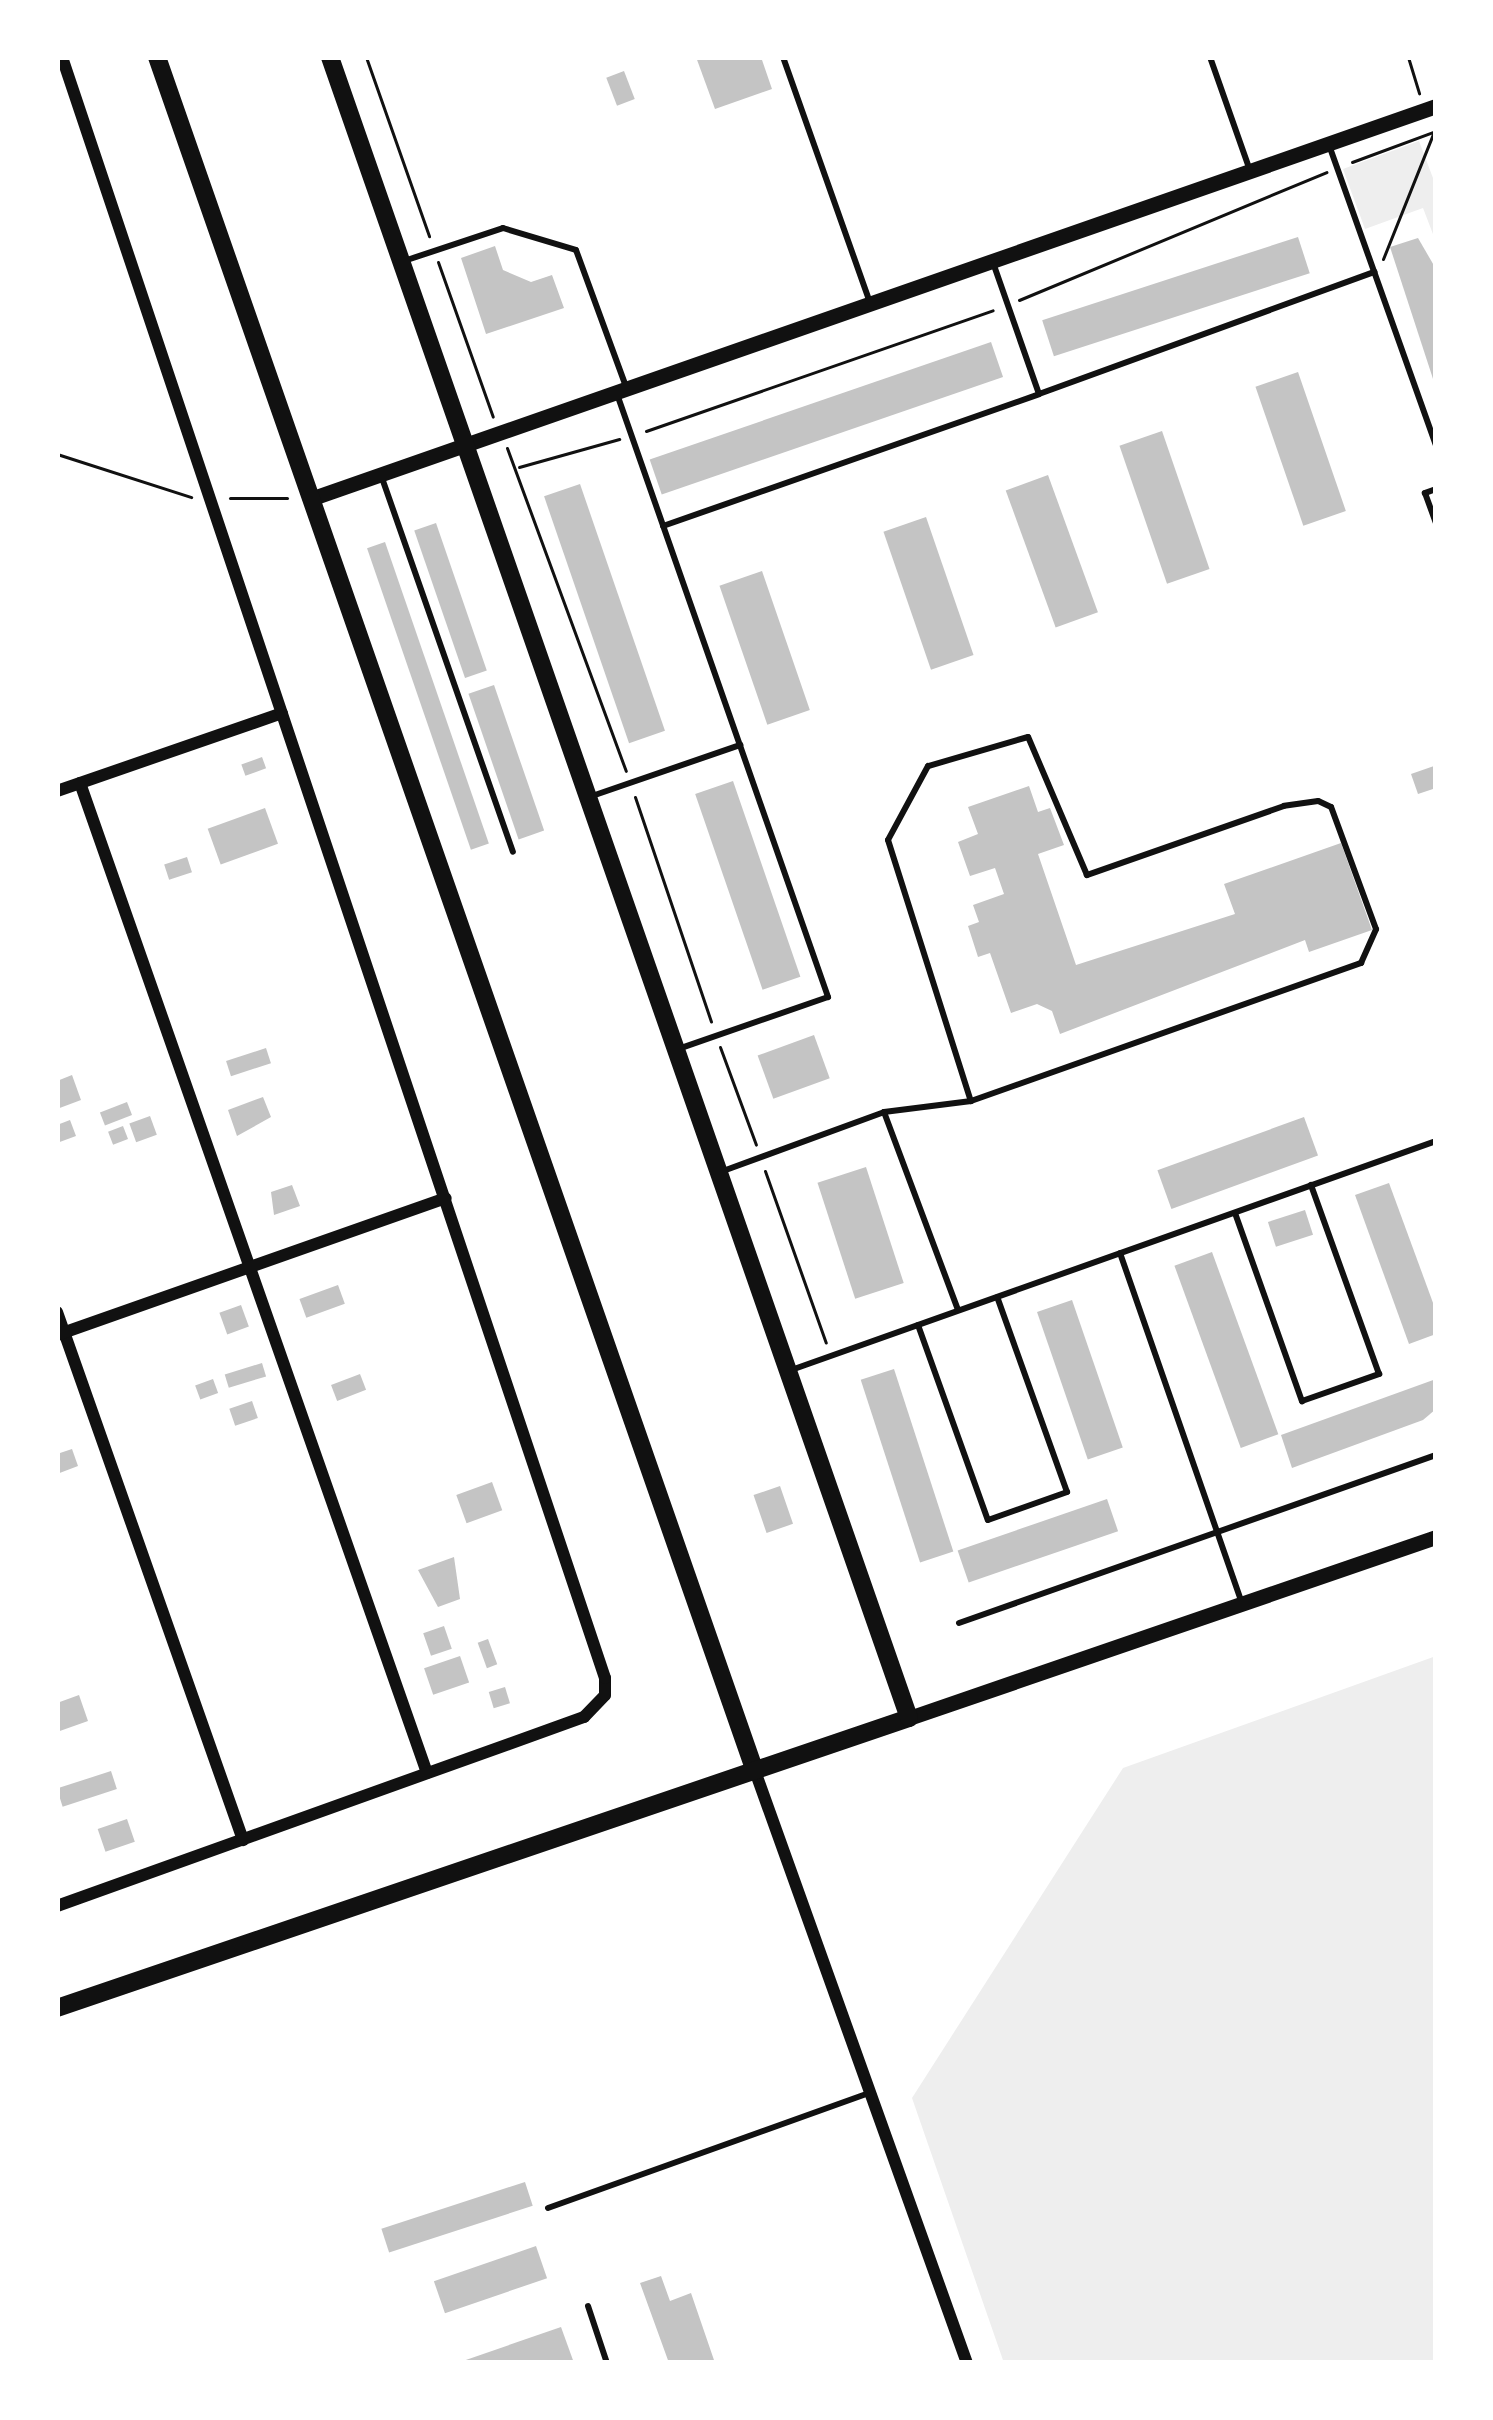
<!DOCTYPE html>
<style>
body{margin:0}
#map{position:relative;width:1493px;height:2420px;overflow:hidden;background:#fff;font-family:Lato,sans-serif}
div>[style]{position:absolute}
.green>*{inset:0;background:#eee}
.building>*{inset:0;background:#c4c4c4;transform-origin:0 0}
.path>*{height:3px;margin:-1.5px;padding:0 1.5px;transform-origin:1.5px;border-radius:1.5px;background:#111}
.service>*{height:6px;margin:-3px;padding:0 3px;transform-origin:3px;border-radius:3px;background:#111}
.minor>*{height:12px;margin:-6px;padding:0 6px;transform-origin:6px;border-radius:6px;background:#111}
.tertiary>*{height:15px;margin:-7.5px;padding:0 7.5px;transform-origin:7.5px;border-radius:7.5px;background:#111}
.secondary>*{height:18px;margin:-9px;padding:0 9px;transform-origin:9px;border-radius:9px;background:#111}
span{translate:-50% -50%;white-space:nowrap;text-align:center;line-height:1.15;-webkit-text-stroke:12px #fff;paint-order:stroke}
.frame{position:absolute;inset:0;border:60px solid #fff;pointer-events:none}
</style>
<div id="map">
<div class="green">
<div style="clip-path:polygon(1419px 141px,1436px 186px,1436px 242px,1423px 208px,1365px 229px,1343px 169px)"></div>
<div style="clip-path:polygon(1436px 1656px,1436px 2363px,1004px 2363px,912px 2098px,1123px 1768px)"></div>
</div>
<div class="building">
<div style="clip-path:polygon(696px 57px,761px 57px,772px 89px,715px 109px)"></div>
<div style="left:624px;top:71px;width:30px;height:19px;rotate:69deg"></div>
<div style="left:1298px;top:237px;width:38px;height:269px;rotate:72deg"></div>
<div style="clip-path:polygon(1418px 238px,1436px 269px,1435px 385px,1390px 247px)"></div>
<div style="clip-path:polygon(495px 246px,503px 270px,531px 282px,552px 275px,564px 308px,486px 334px,461px 258px)"></div>
<div style="left:991px;top:342px;width:37px;height:361px;rotate:71deg"></div>
<div style="left:1298px;top:372px;width:147px;height:45px;rotate:71deg"></div>
<div style="left:1162px;top:431px;width:146px;height:45px;rotate:71deg"></div>
<div style="left:1048px;top:475px;width:146px;height:45px;rotate:70deg"></div>
<div style="left:580px;top:484px;width:261px;height:38px;rotate:71deg"></div>
<div style="left:926px;top:517px;width:146px;height:45px;rotate:71deg"></div>
<div style="left:436px;top:523px;width:156px;height:23px;rotate:71deg"></div>
<div style="left:385px;top:542px;width:319px;height:19px;rotate:71deg"></div>
<div style="left:762px;top:571px;width:147px;height:45px;rotate:71deg"></div>
<div style="left:494px;top:685px;width:154px;height:27px;rotate:71deg"></div>
<div style="left:262px;top:757px;width:12px;height:22px;rotate:70deg"></div>
<div style="clip-path:polygon(1434px 766px,1436px 788px,1418px 794px,1411px 774px)"></div>
<div style="left:733px;top:781px;width:207px;height:40px;rotate:71deg"></div>
<div style="clip-path:polygon(1029px 786px,1038px 812px,1050px 808px,1064px 845px,1038px 854px,1076px 965px,1235px 914px,1224px 884px,1341px 843px,1372px 930px,1309px 952px,1305px 940px,1060px 1034px,1052px 1011px,1037px 1004px,1011px 1013px,990px 953px,978px 957px,968px 926px,979px 922px,973px 905px,1004px 894px,995px 868px,970px 876px,958px 842px,978px 834px,968px 807px)"></div>
<div style="left:265px;top:808px;width:38px;height:61px;rotate:70deg"></div>
<div style="left:187px;top:857px;width:16px;height:24px;rotate:72deg"></div>
<div style="left:814px;top:1035px;width:46px;height:60px;rotate:70deg"></div>
<div style="left:266px;top:1048px;width:16px;height:42px;rotate:72deg"></div>
<div style="clip-path:polygon(72px 1075px,81px 1100px,57px 1109px,57px 1081px)"></div>
<div style="clip-path:polygon(263px 1097px,271px 1117px,237px 1136px,228px 1110px)"></div>
<div style="left:127px;top:1102px;width:14px;height:29px;rotate:69deg"></div>
<div style="left:150px;top:1116px;width:20px;height:22px;rotate:70deg"></div>
<div style="left:1304px;top:1117px;width:41px;height:156px;rotate:70deg"></div>
<div style="clip-path:polygon(70px 1120px,76px 1136px,57px 1143px,57px 1125px)"></div>
<div style="left:123px;top:1126px;width:14px;height:16px;rotate:69deg"></div>
<div style="left:866px;top:1167px;width:122px;height:51px;rotate:72deg"></div>
<div style="clip-path:polygon(1389px 1183px,1436px 1311px,1436px 1334px,1409px 1344px,1355px 1195px)"></div>
<div style="clip-path:polygon(292px 1185px,300px 1206px,274px 1215px,271px 1192px)"></div>
<div style="left:1305px;top:1210px;width:26px;height:39px;rotate:72deg"></div>
<div style="left:1212px;top:1252px;width:194px;height:40px;rotate:70deg"></div>
<div style="left:338px;top:1285px;width:20px;height:41px;rotate:70deg"></div>
<div style="left:1072px;top:1300px;width:156px;height:37px;rotate:71deg"></div>
<div style="left:241px;top:1305px;width:23px;height:23px;rotate:70deg"></div>
<div style="left:262px;top:1363px;width:14px;height:39px;rotate:73deg"></div>
<div style="left:894px;top:1369px;width:192px;height:35px;rotate:72deg"></div>
<div style="left:360px;top:1374px;width:17px;height:31px;rotate:69deg"></div>
<div style="left:213px;top:1379px;width:15px;height:19px;rotate:70deg"></div>
<div style="clip-path:polygon(1436px 1379px,1436px 1409px,1423px 1420px,1292px 1468px,1281px 1435px)"></div>
<div style="left:252px;top:1401px;width:18px;height:24px;rotate:71deg"></div>
<div style="clip-path:polygon(72px 1449px,78px 1466px,57px 1474px,57px 1454px)"></div>
<div style="left:492px;top:1482px;width:30px;height:38px;rotate:70deg"></div>
<div style="left:780px;top:1486px;width:40px;height:28px;rotate:71deg"></div>
<div style="left:1107px;top:1499px;width:34px;height:158px;rotate:71deg"></div>
<div style="clip-path:polygon(454px 1557px,460px 1599px,438px 1607px,418px 1570px)"></div>
<div style="left:444px;top:1626px;width:24px;height:22px;rotate:71deg"></div>
<div style="left:488px;top:1639px;width:27px;height:11px;rotate:70deg"></div>
<div style="left:460px;top:1656px;width:28px;height:38px;rotate:71deg"></div>
<div style="left:505px;top:1687px;width:17px;height:17px;rotate:73deg"></div>
<div style="clip-path:polygon(79px 1695px,88px 1721px,57px 1732px,57px 1703px)"></div>
<div style="left:111px;top:1771px;width:19px;height:57px;rotate:72deg"></div>
<div style="left:127px;top:1819px;width:24px;height:31px;rotate:71deg"></div>
<div style="left:525px;top:2182px;width:25px;height:151px;rotate:72deg"></div>
<div style="left:536px;top:2246px;width:34px;height:108px;rotate:71deg"></div>
<div style="clip-path:polygon(661px 2276px,670px 2301px,691px 2293px,715px 2363px,669px 2363px,640px 2283px)"></div>
<div style="clip-path:polygon(561px 2327px,574px 2363px,460px 2363px,460px 2362px)"></div>
</div>
<div class="path">
<div style="left:366px;top:57px;width:190px;rotate:70.6deg"></div>
<div style="left:1408px;top:57px;width:38px;rotate:73deg"></div>
<div style="left:1352px;top:162px;width:86px;rotate:-20.3deg"></div>
<div style="left:1383px;top:259px;width:135px;rotate:-68.2deg"></div>
<div style="left:438px;top:262px;width:164px;rotate:70.5deg"></div>
<div style="left:1019px;top:300px;width:333px;rotate:-22.6deg"></div>
<div style="left:646px;top:431px;width:367px;rotate:-19.2deg"></div>
<div style="left:507px;top:448px;width:344px;rotate:69.8deg"></div>
<div style="left:57px;top:454px;width:141px;rotate:17.8deg"></div>
<div style="left:519px;top:467px;width:104px;rotate:-15.6deg"></div>
<div style="left:230px;top:498px;width:57px"></div>
<div style="left:635px;top:797px;width:237px;rotate:71.3deg"></div>
<div style="left:720px;top:1047px;width:104px;rotate:69.8deg"></div>
<div style="left:765px;top:1171px;width:182px;rotate:70.5deg"></div>
</div>
<div class="service">
<div style="left:783px;top:57px;width:261px;rotate:70.5deg"></div>
<div style="left:1210px;top:57px;width:118px;rotate:70.6deg"></div>
<div style="left:1329px;top:145px;width:319px;rotate:70.4deg"></div>
<div style="left:407px;top:260px;width:101px;rotate:-18.4deg"></div>
<div style="left:503px;top:228px;width:76px;rotate:16.8deg"></div>
<div style="left:576px;top:250px;width:146px;rotate:69.9deg"></div>
<div style="left:617px;top:394px;width:639px;rotate:70.71deg"></div>
<div style="left:828px;top:997px;width:156px;rotate:160.9deg"></div>
<div style="left:1039px;top:394px;width:357px;rotate:-20deg"></div>
<div style="left:382px;top:478px;width:396px;rotate:70.7deg"></div>
<div style="left:1436px;top:489px;width:12px;rotate:160deg"></div>
<div style="left:1425px;top:493px;width:33px;rotate:70deg"></div>
<div style="left:663px;top:526px;width:398px;rotate:-19.3deg"></div>
<div style="left:1039px;top:394px;width:139px;rotate:-109.3deg"></div>
<div style="left:592px;top:796px;width:157px;rotate:-19deg"></div>
<div style="left:884px;top:1112px;width:88px;rotate:-7.2deg"></div>
<div style="left:971px;top:1101px;width:414px;rotate:-19.5deg"></div>
<div style="left:1361px;top:963px;width:37px;rotate:-66deg"></div>
<div style="left:1376px;top:929px;width:130px;rotate:-110.2deg"></div>
<div style="left:1331px;top:807px;width:14px;rotate:-155deg"></div>
<div style="left:1318px;top:801px;width:34px;rotate:172deg"></div>
<div style="left:1284px;top:806px;width:209px;rotate:160.7deg"></div>
<div style="left:1087px;top:875px;width:150px;rotate:-113.1deg"></div>
<div style="left:1028px;top:737px;width:104px;rotate:163.8deg"></div>
<div style="left:928px;top:766px;width:84px;rotate:118.4deg"></div>
<div style="left:888px;top:840px;width:274px;rotate:72.4deg"></div>
<div style="left:723px;top:1171px;width:171px;rotate:-20.1deg"></div>
<div style="left:884px;top:1112px;width:211px;rotate:69.5deg"></div>
<div style="left:1235px;top:1213px;width:200px;rotate:70.4deg"></div>
<div style="left:1302px;top:1401px;width:82px;rotate:-19.3deg"></div>
<div style="left:1379px;top:1374px;width:201px;rotate:-109.8deg"></div>
<div style="left:1120px;top:1253px;width:368px;rotate:70.8deg"></div>
<div style="left:918px;top:1325px;width:207px;rotate:70.3deg"></div>
<div style="left:988px;top:1520px;width:84px;rotate:-19.5deg"></div>
<div style="left:1067px;top:1492px;width:207px;rotate:-109.7deg"></div>
<div style="left:794px;top:1369px;width:681px;rotate:-19.55deg"></div>
<div style="left:959px;top:1623px;width:506px;rotate:-19.4deg"></div>
<div style="left:548px;top:2208px;width:341px;rotate:-19.7deg"></div>
<div style="left:588px;top:2306px;width:60px;rotate:71.6deg"></div>
</div>
<div class="minor">
<div style="left:80px;top:783px;width:1049px;rotate:70.68deg"></div>
<div style="left:57px;top:791px;width:238px;rotate:-19.1deg"></div>
<div style="left:57px;top:1312px;width:560px;rotate:70.59deg"></div>
<div style="left:57px;top:1335px;width:412px;rotate:-19.4deg"></div>
<div style="left:755px;top:1771px;width:629px;rotate:70.3deg"></div>
<div style="left:57px;top:1906px;width:560px;rotate:-19.73deg"></div>
<div style="left:584px;top:1717px;width:30px;rotate:-46deg"></div>
<div style="left:605px;top:1695px;width:17px;rotate:-90deg"></div>
<div style="left:605px;top:1678px;width:1710px;rotate:-108.52deg"></div>
</div>
<div class="tertiary">
<div style="left:313px;top:498px;width:1189px;rotate:-19.24deg"></div>
<div style="left:909px;top:1718px;width:557px;rotate:-18.96deg"></div>
</div>
<div class="secondary">
<div style="left:157px;top:57px;width:1815px;rotate:70.77deg"></div>
<div style="left:57px;top:2008px;width:900px;rotate:-18.8deg"></div>
<div style="left:909px;top:1718px;width:1759px;rotate:-109.22deg"></div>
</div>
<div class="frame"></div>
</div>
